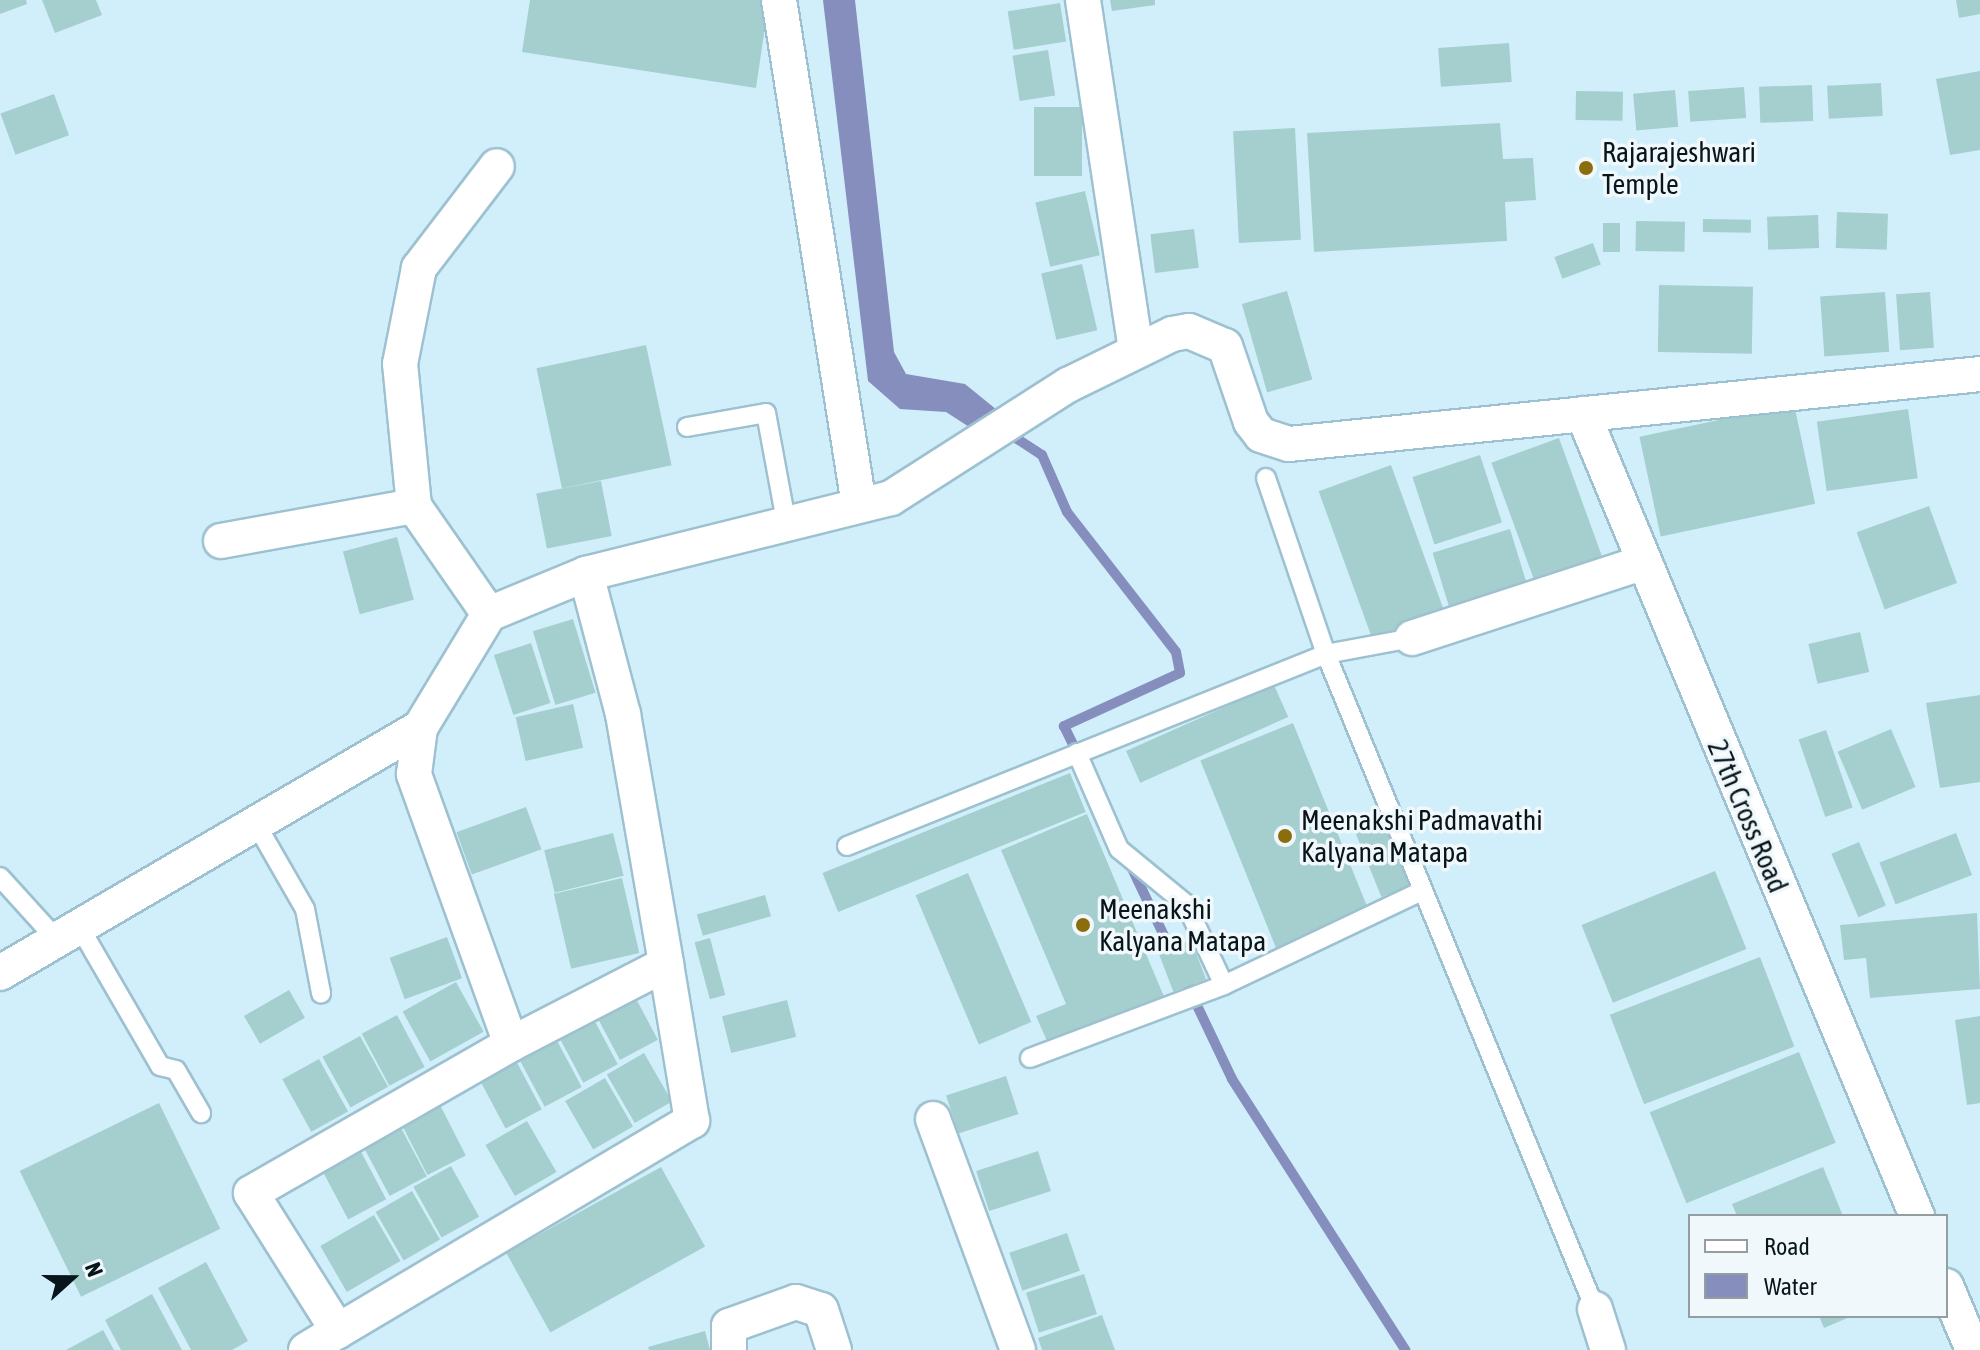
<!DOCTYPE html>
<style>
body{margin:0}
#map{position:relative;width:1980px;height:1350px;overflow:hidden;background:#d1effb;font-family:"Asap Condensed",sans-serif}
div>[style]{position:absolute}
.water>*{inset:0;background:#868ebe}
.stream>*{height:10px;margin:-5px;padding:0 5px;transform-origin:5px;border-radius:5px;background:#868ebe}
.building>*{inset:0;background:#a5cfcf;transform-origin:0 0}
.roads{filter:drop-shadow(2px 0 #9dc1d0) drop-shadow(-2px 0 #9dc1d0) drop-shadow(0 2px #9dc1d0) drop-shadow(0 -2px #9dc1d0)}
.lane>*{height:18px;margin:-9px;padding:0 9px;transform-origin:9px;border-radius:9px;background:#fff}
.street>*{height:34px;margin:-17px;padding:0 17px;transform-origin:17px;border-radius:17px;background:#fff}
.dots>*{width:22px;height:22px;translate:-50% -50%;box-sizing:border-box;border:4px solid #f1f8fb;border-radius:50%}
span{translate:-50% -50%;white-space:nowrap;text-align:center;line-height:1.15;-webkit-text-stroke:7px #f1f8fb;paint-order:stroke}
.poi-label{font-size:28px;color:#08161b}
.left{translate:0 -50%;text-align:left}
.street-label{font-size:28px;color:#08161b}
.legend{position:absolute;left:1688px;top:1214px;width:260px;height:104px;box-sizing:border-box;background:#f1f8fb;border:2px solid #949ea1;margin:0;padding:10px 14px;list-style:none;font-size:24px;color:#08161b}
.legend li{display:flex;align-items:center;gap:16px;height:40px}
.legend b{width:40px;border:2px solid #949ea1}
.north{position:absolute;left:32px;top:1238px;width:80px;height:80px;-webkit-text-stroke:6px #f1f8fb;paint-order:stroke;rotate:69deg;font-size:22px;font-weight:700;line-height:32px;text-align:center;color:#08161b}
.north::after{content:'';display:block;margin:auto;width:28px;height:36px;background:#08161b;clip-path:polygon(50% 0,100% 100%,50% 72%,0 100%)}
</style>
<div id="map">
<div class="water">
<div style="clip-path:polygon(823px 0,855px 0,894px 352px,906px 374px,965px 384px,997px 410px,977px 432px,946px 412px,900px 409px,868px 381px)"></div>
</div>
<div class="stream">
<div style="left:1005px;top:431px;width:44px;rotate:33deg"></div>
<div style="left:1042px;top:455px;width:62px;rotate:66.3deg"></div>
<div style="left:1067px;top:512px;width:177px;rotate:52.1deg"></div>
<div style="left:1176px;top:652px;width:21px;rotate:79deg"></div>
<div style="left:1180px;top:673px;width:128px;rotate:155.4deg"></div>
<div style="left:1064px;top:726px;width:34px;rotate:64deg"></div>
<div style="left:1129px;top:862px;width:107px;rotate:64.6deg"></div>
<div style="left:1182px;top:974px;width:116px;rotate:64.5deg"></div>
<div style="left:1232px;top:1079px;width:322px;rotate:57.4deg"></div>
</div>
<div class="building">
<div style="clip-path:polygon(0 0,26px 0,27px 4px,0 14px)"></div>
<div style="clip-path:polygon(42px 0,96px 0,102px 15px,55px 33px)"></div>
<div style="clip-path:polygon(530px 0,769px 0,756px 88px,522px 52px)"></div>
<div style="clip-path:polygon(1110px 0,1155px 0,1155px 5px,1112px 11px)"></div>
<div style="clip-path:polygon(1956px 0,1980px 0,1980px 14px,1959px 18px)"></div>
<div style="left:1060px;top:3px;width:39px;height:53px;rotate:81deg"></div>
<div style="left:1509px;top:43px;width:39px;height:71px;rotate:86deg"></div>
<div style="left:1048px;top:50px;width:46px;height:36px;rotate:81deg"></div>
<div style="clip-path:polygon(1980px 71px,1980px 150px,1950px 155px,1936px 79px)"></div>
<div style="left:1881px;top:83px;width:33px;height:54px;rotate:87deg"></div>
<div style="left:1812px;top:85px;width:36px;height:53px;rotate:88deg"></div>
<div style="left:1744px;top:87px;width:31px;height:56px;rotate:86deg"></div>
<div style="left:1675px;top:90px;width:37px;height:42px;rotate:85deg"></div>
<div style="left:1576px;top:91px;width:47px;height:29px;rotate:1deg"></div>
<div style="left:54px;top:94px;width:44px;height:57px;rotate:70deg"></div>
<div style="left:1034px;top:107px;width:48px;height:69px"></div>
<div style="clip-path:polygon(1500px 123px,1503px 159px,1533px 158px,1536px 200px,1505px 202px,1507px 241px,1314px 252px,1307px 133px)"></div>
<div style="left:1295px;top:128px;width:112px;height:62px;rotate:87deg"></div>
<div style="left:1085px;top:191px;width:66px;height:51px;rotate:77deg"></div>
<div style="left:1837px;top:212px;width:51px;height:36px;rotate:2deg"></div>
<div style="left:1818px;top:215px;width:33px;height:51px;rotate:88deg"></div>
<div style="left:1703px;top:219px;width:48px;height:13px;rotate:1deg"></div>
<div style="left:1636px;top:221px;width:49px;height:30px;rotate:1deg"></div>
<div style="left:1603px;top:223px;width:17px;height:29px"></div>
<div style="left:1194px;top:229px;width:39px;height:44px;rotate:83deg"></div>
<div style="left:1593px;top:243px;width:23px;height:41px;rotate:70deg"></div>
<div style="left:1082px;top:264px;width:68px;height:42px;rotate:77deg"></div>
<div style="left:1659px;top:285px;width:94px;height:67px;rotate:1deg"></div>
<div style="left:1287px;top:291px;width:92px;height:47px;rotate:74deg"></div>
<div style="left:1885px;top:292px;width:60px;height:65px;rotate:86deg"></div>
<div style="left:1930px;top:292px;width:56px;height:34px;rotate:86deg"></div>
<div style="left:646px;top:345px;width:123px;height:112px;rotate:78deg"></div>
<div style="left:1794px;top:404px;width:102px;height:158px;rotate:78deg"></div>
<div style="left:1908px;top:409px;width:70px;height:92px;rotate:82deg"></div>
<div style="left:1559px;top:438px;width:138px;height:72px;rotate:70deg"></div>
<div style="left:1480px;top:455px;width:71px;height:71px;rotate:72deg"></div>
<div style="left:1391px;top:465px;width:156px;height:77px;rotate:70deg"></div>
<div style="left:601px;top:481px;width:56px;height:66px;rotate:79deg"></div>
<div style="left:1929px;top:506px;width:82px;height:77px;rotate:70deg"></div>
<div style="left:1510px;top:529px;width:62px;height:81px;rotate:73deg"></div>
<div style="left:397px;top:537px;width:65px;height:56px;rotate:75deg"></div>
<div style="left:573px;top:619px;width:77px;height:42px;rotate:73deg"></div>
<div style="left:1860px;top:632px;width:41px;height:53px;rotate:77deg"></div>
<div style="left:531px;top:643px;width:63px;height:39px;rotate:72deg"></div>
<div style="left:1274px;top:685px;width:35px;height:162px;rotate:66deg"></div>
<div style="clip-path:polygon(1980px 695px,1980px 782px,1940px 788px,1926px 703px)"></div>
<div style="left:573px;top:704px;width:45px;height:59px;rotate:77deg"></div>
<div style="left:1293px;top:723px;width:203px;height:100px;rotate:68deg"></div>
<div style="left:1891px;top:729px;width:63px;height:58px;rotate:67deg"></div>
<div style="left:1826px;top:730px;width:82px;height:29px;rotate:71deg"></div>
<div style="left:1070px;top:773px;width:42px;height:267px;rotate:68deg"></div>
<div style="left:526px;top:807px;width:45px;height:74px;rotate:70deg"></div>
<div style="clip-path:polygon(1087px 814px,1165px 999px,1050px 1048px,1036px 1016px,1066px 1004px,1001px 850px)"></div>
<div style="left:1388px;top:820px;width:69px;height:35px;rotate:68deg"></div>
<div style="left:613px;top:833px;width:44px;height:71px;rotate:76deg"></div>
<div style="left:1956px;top:833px;width:45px;height:82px;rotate:69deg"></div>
<div style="left:1859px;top:842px;width:69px;height:30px;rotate:67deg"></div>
<div style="left:1715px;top:871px;width:84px;height:144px;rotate:68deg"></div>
<div style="left:968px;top:873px;width:162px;height:57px;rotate:67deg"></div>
<div style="left:622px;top:878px;width:77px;height:70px;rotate:77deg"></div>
<div style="left:765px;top:895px;width:22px;height:71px;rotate:74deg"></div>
<div style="clip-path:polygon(1977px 913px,1980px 989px,1870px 998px,1866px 958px,1844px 960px,1840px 925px)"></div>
<div style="left:447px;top:937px;width:44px;height:61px;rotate:70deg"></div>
<div style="left:710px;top:938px;width:59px;height:16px;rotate:75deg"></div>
<div style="left:1191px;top:940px;width:42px;height:35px;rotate:69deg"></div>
<div style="left:1760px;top:957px;width:96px;height:161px;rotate:69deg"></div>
<div style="left:456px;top:982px;width:57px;height:61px;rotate:61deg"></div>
<div style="left:289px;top:990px;width:32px;height:52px;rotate:60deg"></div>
<div style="left:633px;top:993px;width:53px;height:43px;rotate:62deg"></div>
<div style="left:787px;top:1000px;width:38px;height:67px;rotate:76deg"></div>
<div style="left:591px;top:1014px;width:57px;height:39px;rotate:62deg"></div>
<div style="left:397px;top:1015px;width:59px;height:40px;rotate:62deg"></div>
<div style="clip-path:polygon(1980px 1016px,1980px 1103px,1967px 1105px,1955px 1020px)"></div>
<div style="left:554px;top:1035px;width:59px;height:42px;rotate:62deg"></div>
<div style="left:360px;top:1036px;width:58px;height:43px;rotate:61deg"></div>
<div style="left:1799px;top:1052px;width:98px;height:161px;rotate:68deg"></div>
<div style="left:644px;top:1053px;width:56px;height:43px;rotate:60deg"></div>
<div style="left:319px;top:1059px;width:60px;height:42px;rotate:61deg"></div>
<div style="left:515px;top:1059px;width:57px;height:41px;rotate:62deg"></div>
<div style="left:1006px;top:1076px;width:40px;height:63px;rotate:72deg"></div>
<div style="left:605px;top:1078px;width:56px;height:46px;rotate:60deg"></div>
<div style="left:159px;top:1103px;width:140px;height:155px;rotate:64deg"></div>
<div style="left:439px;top:1103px;width:59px;height:43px;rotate:63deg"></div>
<div style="left:527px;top:1121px;width:59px;height:48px;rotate:60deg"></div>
<div style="left:400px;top:1126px;width:57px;height:42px;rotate:62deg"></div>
<div style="left:359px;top:1148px;width:58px;height:43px;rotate:62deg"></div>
<div style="left:1038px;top:1151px;width:42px;height:65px;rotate:72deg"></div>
<div style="left:451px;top:1166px;width:58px;height:43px;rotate:61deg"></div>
<div style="left:661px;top:1167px;width:91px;height:177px;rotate:61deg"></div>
<div style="clip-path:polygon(1823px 1167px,1843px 1216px,1737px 1216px,1732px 1204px)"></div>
<div style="left:412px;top:1191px;width:56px;height:42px;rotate:60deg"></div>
<div style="left:374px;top:1215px;width:53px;height:62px;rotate:60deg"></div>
<div style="left:1067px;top:1233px;width:40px;height:61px;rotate:71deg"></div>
<div style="clip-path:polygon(206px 1262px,248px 1341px,232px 1350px,191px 1350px,158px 1288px)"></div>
<div style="left:1084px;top:1274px;width:42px;height:61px;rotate:72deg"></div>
<div style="clip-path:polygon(152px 1294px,182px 1350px,121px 1350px,105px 1320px)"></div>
<div style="clip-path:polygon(1102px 1315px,1115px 1350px,1042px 1350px,1038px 1338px)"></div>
<div style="clip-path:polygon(1819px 1316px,1852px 1316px,1824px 1328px)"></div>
<div style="clip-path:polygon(103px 1330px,114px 1350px,66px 1350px)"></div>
<div style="clip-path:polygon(705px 1331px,710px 1350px,649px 1350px,648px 1347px)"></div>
</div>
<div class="roads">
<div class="lane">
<div style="left:687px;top:427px;width:80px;rotate:-10deg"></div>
<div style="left:766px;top:413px;width:115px;rotate:79.5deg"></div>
<div style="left:1266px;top:478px;width:186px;rotate:71.2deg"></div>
<div style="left:1326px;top:654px;width:708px;rotate:67.67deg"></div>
<div style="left:1077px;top:753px;width:105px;rotate:66.4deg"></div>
<div style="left:1119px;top:849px;width:87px;rotate:39.4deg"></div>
<div style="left:1186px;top:904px;width:89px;rotate:64.9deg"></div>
<div style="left:255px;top:822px;width:100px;rotate:60.1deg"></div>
<div style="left:305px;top:909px;width:86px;rotate:79.2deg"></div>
<div style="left:847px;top:846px;width:516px;rotate:-21.84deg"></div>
<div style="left:1326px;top:654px;width:87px;rotate:-10.5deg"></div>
<div style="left:0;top:877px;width:86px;rotate:47.8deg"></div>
<div style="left:79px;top:926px;width:162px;rotate:59.9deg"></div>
<div style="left:160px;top:1066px;width:16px;rotate:14deg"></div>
<div style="left:176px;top:1070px;width:50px;rotate:59.8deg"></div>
<div style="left:1030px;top:1058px;width:207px;rotate:-20.6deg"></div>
<div style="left:1224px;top:985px;width:219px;rotate:-25.4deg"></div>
</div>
<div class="street">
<div style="left:779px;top:0;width:511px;rotate:81deg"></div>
<div style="left:1083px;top:0;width:354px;rotate:81.4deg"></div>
<div style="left:1583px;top:414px;width:869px;rotate:67.39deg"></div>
<div style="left:221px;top:541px;width:196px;rotate:-10.3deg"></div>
<div style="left:586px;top:574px;width:145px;rotate:75.2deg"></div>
<div style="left:623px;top:714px;width:254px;rotate:80.2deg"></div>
<div style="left:489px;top:614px;width:131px;rotate:-124.8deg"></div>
<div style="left:414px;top:506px;width:143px;rotate:-95.6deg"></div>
<div style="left:400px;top:364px;width:98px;rotate:-78.8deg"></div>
<div style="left:419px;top:268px;width:128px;rotate:-52.6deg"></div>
<div style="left:1412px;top:638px;width:242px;rotate:-18.1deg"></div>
<div style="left:0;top:973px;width:486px;rotate:-30.3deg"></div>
<div style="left:420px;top:728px;width:133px;rotate:-58.8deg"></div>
<div style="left:489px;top:614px;width:105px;rotate:-22.4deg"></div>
<div style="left:586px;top:574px;width:314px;rotate:-14deg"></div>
<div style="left:891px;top:498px;width:210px;rotate:-32.6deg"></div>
<div style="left:1068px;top:385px;width:116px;rotate:-26.1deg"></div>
<div style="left:1172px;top:334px;width:17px;rotate:-10deg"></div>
<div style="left:1189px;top:331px;width:39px;rotate:23deg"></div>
<div style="left:1225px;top:346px;width:80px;rotate:71.1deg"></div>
<div style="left:1251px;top:422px;width:16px;rotate:52deg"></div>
<div style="left:1261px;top:435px;width:29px;rotate:18deg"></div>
<div style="left:1289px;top:444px;width:695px;rotate:-5.78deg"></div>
<div style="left:933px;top:1119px;width:246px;rotate:69.8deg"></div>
<div style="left:1946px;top:1286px;width:69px;rotate:67.1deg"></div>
<div style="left:1595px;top:1309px;width:43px;rotate:72.4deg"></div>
<div style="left:338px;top:1331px;width:412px;rotate:-30.7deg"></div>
<div style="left:692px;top:1121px;width:159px;rotate:-99.4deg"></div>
<div style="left:666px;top:964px;width:174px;rotate:152.7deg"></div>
<div style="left:306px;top:1350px;width:37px;rotate:-31deg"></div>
<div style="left:338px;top:1331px;width:163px;rotate:-122.2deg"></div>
<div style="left:251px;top:1193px;width:300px;rotate:-29.8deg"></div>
<div style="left:511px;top:1044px;width:287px;rotate:-109.8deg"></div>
<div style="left:414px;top:774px;width:46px;rotate:-82.6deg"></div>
<div style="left:729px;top:1350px;width:24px;rotate:-90deg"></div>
<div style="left:729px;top:1326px;width:71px;rotate:-19.7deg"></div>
<div style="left:796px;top:1302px;width:26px;rotate:18deg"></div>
<div style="left:821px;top:1310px;width:42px;rotate:72deg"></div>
</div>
</div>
<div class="dots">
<div style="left:1586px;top:168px;background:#8a6e0e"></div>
<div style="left:1285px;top:836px;background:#8a6e0e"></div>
<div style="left:1083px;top:925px;background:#8a6e0e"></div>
</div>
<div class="poi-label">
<span class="left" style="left:1602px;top:168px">Rajarajeshwari<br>Temple</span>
<span class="left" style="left:1301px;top:836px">Meenakshi Padmavathi<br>Kalyana Matapa</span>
<span class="left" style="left:1099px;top:925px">Meenakshi<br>Kalyana Matapa</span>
</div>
<div class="street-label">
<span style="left:1748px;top:816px;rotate:67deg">27th Cross Road</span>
</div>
<ul class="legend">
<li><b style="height:10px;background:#fff"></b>Road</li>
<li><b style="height:22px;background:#868ebe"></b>Water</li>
</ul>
<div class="north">N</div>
</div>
